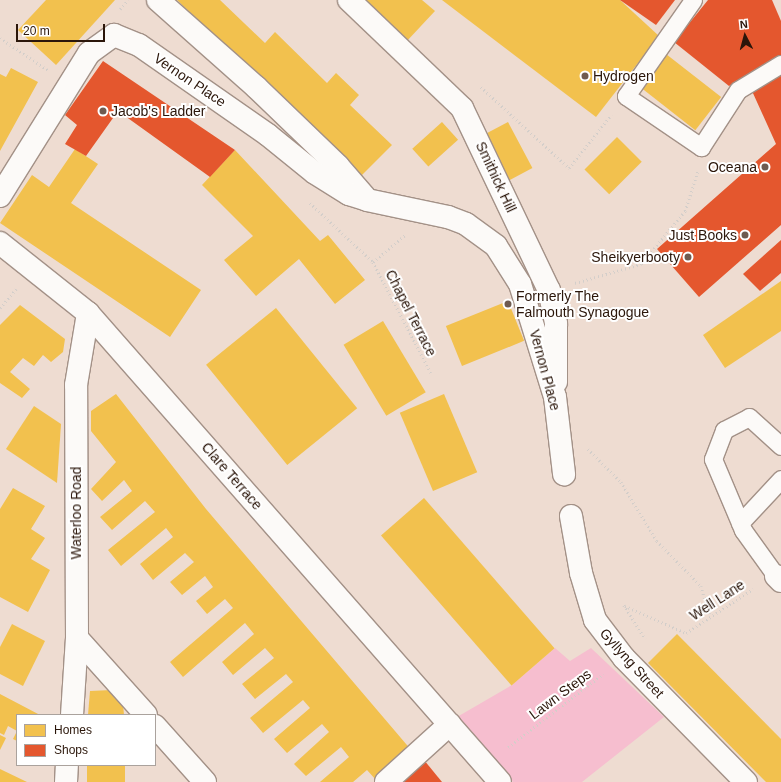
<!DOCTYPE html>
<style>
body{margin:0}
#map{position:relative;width:781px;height:782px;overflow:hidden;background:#eedcd1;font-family:Arial,sans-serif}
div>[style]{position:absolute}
.green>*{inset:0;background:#f6becf}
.homes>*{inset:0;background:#f2c14e;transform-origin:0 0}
.shops>*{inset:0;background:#e4572e}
.path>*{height:2.5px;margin-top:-1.25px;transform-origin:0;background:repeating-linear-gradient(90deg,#d3ceca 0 1px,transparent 0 4px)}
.roads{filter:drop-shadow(1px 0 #a39187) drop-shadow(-1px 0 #a39187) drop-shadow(0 1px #a39187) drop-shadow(0 -1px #a39187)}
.lane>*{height:17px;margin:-8.5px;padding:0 8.5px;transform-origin:8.5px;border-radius:8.5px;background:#fcfaf8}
.street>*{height:22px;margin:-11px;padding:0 11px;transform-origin:11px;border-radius:11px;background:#fcfaf8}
.dots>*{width:11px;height:11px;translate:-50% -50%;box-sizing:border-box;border:2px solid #fff;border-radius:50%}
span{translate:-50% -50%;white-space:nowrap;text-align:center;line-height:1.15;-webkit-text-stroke:4px #fff;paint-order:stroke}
.poi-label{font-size:14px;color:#2b160a}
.left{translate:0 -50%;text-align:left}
.right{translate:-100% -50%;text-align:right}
.street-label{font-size:14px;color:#2b160a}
.legend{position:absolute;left:16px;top:714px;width:140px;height:52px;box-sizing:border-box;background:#fff;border:1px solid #aaa29d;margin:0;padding:5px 7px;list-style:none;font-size:12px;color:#2b160a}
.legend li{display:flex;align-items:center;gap:8px;height:20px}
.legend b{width:20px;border:1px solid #aaa29d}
.north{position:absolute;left:725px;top:16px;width:40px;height:40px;-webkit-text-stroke:3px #fff;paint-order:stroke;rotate:354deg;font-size:11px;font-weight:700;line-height:16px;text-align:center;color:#2b160a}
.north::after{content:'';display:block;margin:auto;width:14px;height:18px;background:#2b160a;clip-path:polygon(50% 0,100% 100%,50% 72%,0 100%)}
.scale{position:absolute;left:16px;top:24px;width:89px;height:18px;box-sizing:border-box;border:2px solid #2b160a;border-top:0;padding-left:5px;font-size:12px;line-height:14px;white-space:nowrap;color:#2b160a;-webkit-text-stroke:3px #fff;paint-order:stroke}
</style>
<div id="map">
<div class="green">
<div style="clip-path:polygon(555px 648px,570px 661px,591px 648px,664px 717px,582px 782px,513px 782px,457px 717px,512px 685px)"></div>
</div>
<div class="homes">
<div style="clip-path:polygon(46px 0,115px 0,56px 65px,18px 30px)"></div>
<div style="clip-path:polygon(177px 0,220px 0,265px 43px,275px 32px,327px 83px,336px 73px,359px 95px,350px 105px,392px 145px,361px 176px)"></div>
<div style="clip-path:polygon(361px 0,422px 0,435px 11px,406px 42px)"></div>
<div style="clip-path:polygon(442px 0,620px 0,659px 36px,596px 117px)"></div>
<div style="left:666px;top:54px;width:70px;height:42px;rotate:38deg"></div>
<div style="clip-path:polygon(11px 68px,38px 82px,0 151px,0 74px,6px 77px)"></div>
<div style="left:442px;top:122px;width:24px;height:40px;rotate:48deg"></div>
<div style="left:508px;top:122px;width:52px;height:30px;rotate:62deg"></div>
<div style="left:617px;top:137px;width:35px;height:46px;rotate:45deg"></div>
<div style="clip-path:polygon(75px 149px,98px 164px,71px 203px,201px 290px,170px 337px,0 223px,32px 175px,49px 187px)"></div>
<div style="clip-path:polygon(235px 150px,320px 241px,328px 235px,365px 280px,335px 304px,299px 259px,256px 296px,224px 260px,253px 236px,202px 185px)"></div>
<div style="clip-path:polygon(781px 281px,781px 331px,725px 368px,703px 335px)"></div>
<div style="left:508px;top:301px;width:43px;height:67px;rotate:68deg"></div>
<div style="clip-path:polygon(20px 305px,65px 339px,63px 352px,51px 362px,43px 355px,34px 366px,23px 358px,10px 372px,30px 389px,22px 398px,0 383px,0 325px)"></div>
<div style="left:276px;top:308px;width:129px;height:90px;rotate:51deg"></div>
<div style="left:383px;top:321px;width:83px;height:46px;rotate:59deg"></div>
<div style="clip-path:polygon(116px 394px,206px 509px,412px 751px,376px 780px,367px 770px,353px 782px,320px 782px,349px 757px,341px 747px,306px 776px,294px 764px,329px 732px,322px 724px,287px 753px,274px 739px,310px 708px,303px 700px,263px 733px,250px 718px,293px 682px,286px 674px,255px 699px,242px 684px,274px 658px,265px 648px,233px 675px,222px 662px,254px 634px,245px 623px,183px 677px,170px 662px,233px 608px,225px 599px,207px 614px,196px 601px,213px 587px,205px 576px,182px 595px,170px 582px,194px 562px,185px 553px,153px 580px,140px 564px,173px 537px,166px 528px,121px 566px,108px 550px,155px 512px,145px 501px,112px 530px,100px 517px,132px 491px,124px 480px,102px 501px,91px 489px,116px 462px,91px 431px,91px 411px)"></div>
<div style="left:444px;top:394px;width:85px;height:48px;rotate:67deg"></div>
<div style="clip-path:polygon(34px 406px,61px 424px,57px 483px,6px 449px)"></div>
<div style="clip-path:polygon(13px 488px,45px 506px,31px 529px,45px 538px,31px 559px,50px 570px,28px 612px,0 597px,0 509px)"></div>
<div style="left:424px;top:498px;width:199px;height:57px;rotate:49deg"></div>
<div style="clip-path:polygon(12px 624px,45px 641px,23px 686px,0 674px,0 647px)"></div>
<div style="clip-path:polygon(677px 634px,781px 739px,781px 782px,766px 782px,648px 663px)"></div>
<div style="clip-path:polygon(112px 690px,123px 704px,124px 715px,88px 715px,90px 691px)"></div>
<div style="clip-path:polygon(0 694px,40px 715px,17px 715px,17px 741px,13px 739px,17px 731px,8px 726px,4px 735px,0 733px)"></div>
<div style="clip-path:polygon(0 735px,6px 738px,0 750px)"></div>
<div style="left:87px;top:765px;width:38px;height:17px"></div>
<div style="clip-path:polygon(0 769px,27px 782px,0 782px)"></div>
</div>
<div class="shops">
<div style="clip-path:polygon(620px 0,675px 0,656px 25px)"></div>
<div style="clip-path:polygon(708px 0,772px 0,781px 21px,781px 56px,729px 86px,674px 42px)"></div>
<div style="clip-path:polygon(103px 61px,235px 150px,210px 177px,118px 111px,86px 156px,65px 144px,77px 125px,65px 115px)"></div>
<div style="clip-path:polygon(781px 75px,781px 225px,699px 297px,657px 249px,776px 144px,752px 91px)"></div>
<div style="clip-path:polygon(781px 240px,781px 273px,760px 291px,743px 274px)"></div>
<div style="clip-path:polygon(424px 760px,442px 782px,397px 782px)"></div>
</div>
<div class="path">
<div style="left:120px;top:9px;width:12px;rotate:-48deg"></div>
<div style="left:0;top:38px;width:58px;rotate:33.7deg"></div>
<div style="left:481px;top:87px;width:120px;rotate:42.6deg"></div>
<div style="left:569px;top:168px;width:68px;rotate:-51.6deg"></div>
<div style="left:310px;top:203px;width:86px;rotate:43.1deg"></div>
<div style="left:373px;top:262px;width:125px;rotate:62.4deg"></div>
<div style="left:373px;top:262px;width:42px;rotate:-40.2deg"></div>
<div style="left:575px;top:283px;width:69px;rotate:-16.1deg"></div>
<div style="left:641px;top:264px;width:69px;rotate:-50.3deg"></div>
<div style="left:685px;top:211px;width:43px;rotate:-72.4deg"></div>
<div style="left:0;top:308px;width:25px;rotate:-50deg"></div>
<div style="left:588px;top:449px;width:47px;rotate:45deg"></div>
<div style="left:621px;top:482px;width:69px;rotate:58.6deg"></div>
<div style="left:657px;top:541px;width:63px;rotate:45.6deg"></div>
<div style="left:701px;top:586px;width:30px;rotate:73deg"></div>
<div style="left:624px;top:605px;width:40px;rotate:58deg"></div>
<div style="left:625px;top:606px;width:67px;rotate:23.9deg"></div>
<div style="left:686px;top:633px;width:80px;rotate:-33.3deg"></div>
<div style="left:508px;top:747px;width:120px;rotate:-37.5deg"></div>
</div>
<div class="roads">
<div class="lane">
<div style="left:693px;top:0;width:117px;rotate:124.9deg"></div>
<div style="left:626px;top:96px;width:91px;rotate:34.2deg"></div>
<div style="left:701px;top:147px;width:68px;rotate:-57deg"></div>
<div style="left:738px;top:90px;width:50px;rotate:-31.2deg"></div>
<div style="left:740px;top:523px;width:60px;rotate:-47deg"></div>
<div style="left:776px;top:576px;width:57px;rotate:-125.7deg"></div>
<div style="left:743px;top:530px;width:77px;rotate:-112.9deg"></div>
<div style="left:713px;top:459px;width:31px;rotate:-69deg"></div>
<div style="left:724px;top:430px;width:28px;rotate:-27deg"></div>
<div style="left:749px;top:417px;width:43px;rotate:42.2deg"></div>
</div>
<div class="street">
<div style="left:158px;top:0;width:131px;rotate:41.6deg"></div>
<div style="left:256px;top:87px;width:114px;rotate:43.9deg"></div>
<div style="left:338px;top:166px;width:40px;rotate:49deg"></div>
<div style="left:349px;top:0;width:156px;rotate:43.7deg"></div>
<div style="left:462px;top:108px;width:202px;rotate:64.5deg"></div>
<div style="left:549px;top:290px;width:35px;rotate:78deg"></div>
<div style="left:556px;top:324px;width:58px;rotate:90deg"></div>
<div style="left:0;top:196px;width:168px;rotate:-58.1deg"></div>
<div style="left:89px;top:53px;width:31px;rotate:-36deg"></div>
<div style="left:114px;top:35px;width:27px;rotate:22deg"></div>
<div style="left:139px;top:45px;width:157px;rotate:34.9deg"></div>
<div style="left:268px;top:135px;width:60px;rotate:39deg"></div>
<div style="left:315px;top:173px;width:40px;rotate:32deg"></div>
<div style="left:349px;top:194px;width:19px;rotate:18deg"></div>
<div style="left:367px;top:200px;width:83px;rotate:11.9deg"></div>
<div style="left:448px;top:217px;width:19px;rotate:21deg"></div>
<div style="left:466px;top:224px;width:37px;rotate:36deg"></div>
<div style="left:496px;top:246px;width:45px;rotate:57.7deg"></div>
<div style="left:520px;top:284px;width:118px;rotate:72.8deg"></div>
<div style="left:555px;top:397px;width:78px;rotate:83.3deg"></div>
<div style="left:0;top:243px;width:112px;rotate:38.5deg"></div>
<div style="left:88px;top:313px;width:624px;rotate:48.7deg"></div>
<div style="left:571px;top:516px;width:58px;rotate:80deg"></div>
<div style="left:581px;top:573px;width:49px;rotate:73.4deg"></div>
<div style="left:595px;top:620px;width:48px;rotate:52.7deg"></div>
<div style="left:624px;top:658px;width:174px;rotate:45.5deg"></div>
<div style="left:776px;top:576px;width:7px;rotate:45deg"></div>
<div style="left:77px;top:638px;width:103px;rotate:48.1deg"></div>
<div style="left:72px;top:715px;width:77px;rotate:-86.3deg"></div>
<div style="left:77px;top:638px;width:253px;rotate:-90.2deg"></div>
<div style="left:76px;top:385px;width:73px;rotate:-80.5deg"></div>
<div style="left:155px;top:726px;width:75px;rotate:48.2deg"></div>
<div style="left:66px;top:782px;width:17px;rotate:-87deg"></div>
<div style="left:386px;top:782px;width:86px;rotate:-42.2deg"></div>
</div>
</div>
<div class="dots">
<div style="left:585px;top:76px;background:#6f5b50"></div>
<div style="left:103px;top:111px;background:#6f5b50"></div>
<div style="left:765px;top:167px;background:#6f5b50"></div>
<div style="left:745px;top:235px;background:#6f5b50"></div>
<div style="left:688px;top:257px;background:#6f5b50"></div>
<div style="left:508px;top:304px;background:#6f5b50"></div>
</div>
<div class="poi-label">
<span class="left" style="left:593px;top:76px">Hydrogen</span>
<span class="left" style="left:111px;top:111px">Jacob's Ladder</span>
<span class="right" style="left:757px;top:167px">Oceana</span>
<span class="right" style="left:737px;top:235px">Just Books</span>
<span class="right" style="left:680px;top:257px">Sheikyerbooty</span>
<span class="left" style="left:516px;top:304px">Formerly The<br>Falmouth Synagogue</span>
</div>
<div class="street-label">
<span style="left:190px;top:80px;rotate:34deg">Vernon Place</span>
<span style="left:496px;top:177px;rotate:65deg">Smithick Hill</span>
<span style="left:411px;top:313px;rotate:63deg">Chapel Terrace</span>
<span style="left:545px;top:370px;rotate:75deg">Vernon Place</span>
<span style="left:232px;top:476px;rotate:49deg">Clare Terrace</span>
<span style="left:76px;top:513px;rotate:-90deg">Waterloo Road</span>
<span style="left:717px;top:600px;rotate:-33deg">Well Lane</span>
<span style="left:632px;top:663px;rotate:48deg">Gyllyng Street</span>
<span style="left:560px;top:694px;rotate:-37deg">Lawn Steps</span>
</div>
<ul class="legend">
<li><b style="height:11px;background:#f2c14e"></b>Homes</li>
<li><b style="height:11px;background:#e4572e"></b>Shops</li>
</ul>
<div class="north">N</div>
<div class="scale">20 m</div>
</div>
